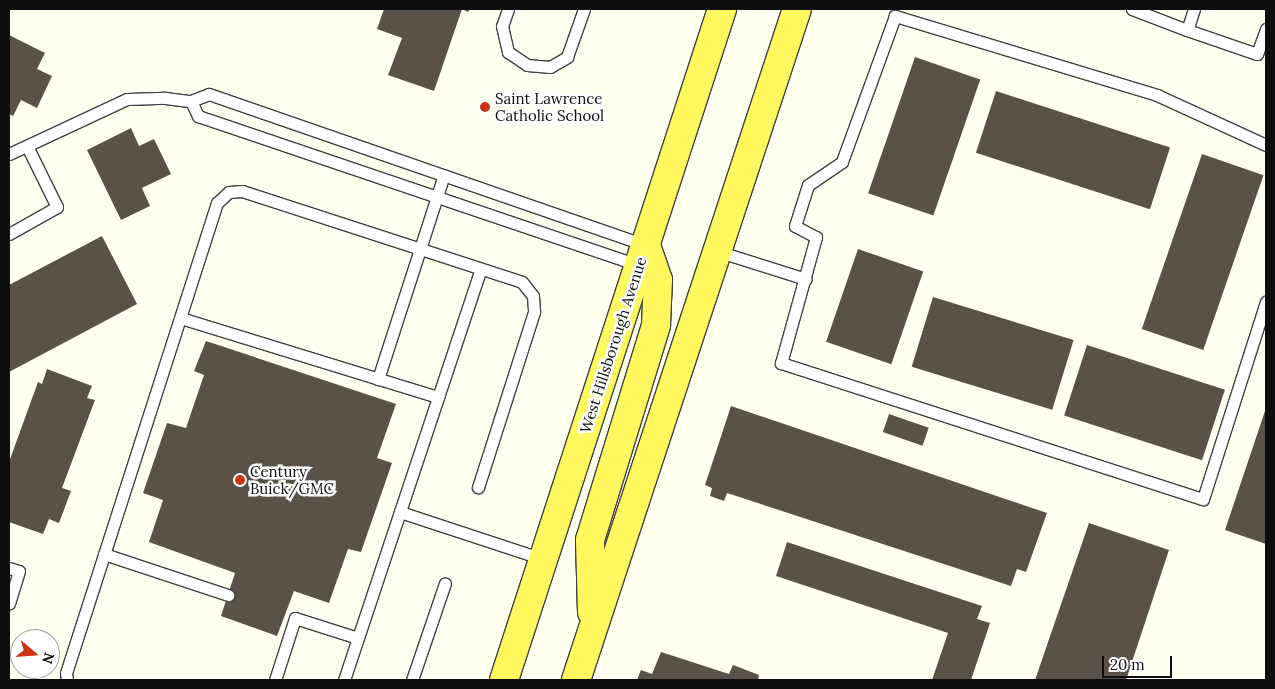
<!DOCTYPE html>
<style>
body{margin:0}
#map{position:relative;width:1275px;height:689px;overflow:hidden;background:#ffffef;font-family:Lora,serif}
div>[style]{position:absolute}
.building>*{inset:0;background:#585249;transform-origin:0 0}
.roads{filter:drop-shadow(1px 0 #414141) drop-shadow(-1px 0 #414141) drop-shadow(0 1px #414141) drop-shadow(0 -1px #414141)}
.service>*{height:11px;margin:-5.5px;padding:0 5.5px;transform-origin:5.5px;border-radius:5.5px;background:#fff}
.primary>*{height:28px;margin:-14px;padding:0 14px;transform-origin:14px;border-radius:14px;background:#fff85f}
.dots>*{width:14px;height:14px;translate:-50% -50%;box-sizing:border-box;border:2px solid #fff;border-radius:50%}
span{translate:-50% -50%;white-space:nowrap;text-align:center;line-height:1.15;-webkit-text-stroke:5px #fff;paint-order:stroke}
.poi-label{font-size:15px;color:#0e0e0e}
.left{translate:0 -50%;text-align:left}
.street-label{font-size:15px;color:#0e0e0e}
.frame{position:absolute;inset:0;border:10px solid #0e0e0e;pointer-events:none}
.north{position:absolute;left:10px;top:629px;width:50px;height:50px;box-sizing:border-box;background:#fff;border:1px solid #9f9f9f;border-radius:50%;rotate:108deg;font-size:14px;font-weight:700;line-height:20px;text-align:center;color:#0e0e0e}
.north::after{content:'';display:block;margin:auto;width:18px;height:22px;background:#cc3418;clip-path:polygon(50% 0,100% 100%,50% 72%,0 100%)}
.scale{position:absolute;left:1102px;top:656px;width:70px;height:22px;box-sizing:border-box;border:2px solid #0e0e0e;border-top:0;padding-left:6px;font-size:15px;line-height:18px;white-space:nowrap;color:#0e0e0e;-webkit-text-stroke:4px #fff;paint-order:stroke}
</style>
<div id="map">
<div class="building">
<div style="clip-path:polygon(384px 9px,470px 9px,468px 12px,462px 9px,434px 91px,388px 75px,402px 38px,377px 29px)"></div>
<div style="clip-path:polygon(9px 35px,45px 53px,37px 69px,52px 76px,37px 108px,21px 100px,13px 116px,9px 114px)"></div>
<div style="left:915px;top:57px;width:69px;height:144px;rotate:19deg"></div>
<div style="left:996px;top:91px;width:183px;height:65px;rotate:18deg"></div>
<div style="clip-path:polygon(131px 128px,139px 146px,154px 139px,171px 174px,142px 188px,150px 206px,121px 220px,87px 150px)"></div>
<div style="left:1202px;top:154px;width:65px;height:185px;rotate:19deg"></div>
<div style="clip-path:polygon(102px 236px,137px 304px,9px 372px,9px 285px)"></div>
<div style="left:858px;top:249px;width:69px;height:98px;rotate:19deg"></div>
<div style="left:933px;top:297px;width:147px;height:73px;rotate:17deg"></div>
<div style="clip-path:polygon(206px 341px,396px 404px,377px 458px,392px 463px,361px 552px,348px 549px,329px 603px,294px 591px,277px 636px,221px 616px,235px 573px,149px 542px,163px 500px,143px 493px,167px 423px,186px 428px,204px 375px,194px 371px)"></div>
<div style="left:1087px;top:345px;width:145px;height:74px;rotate:18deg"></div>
<div style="clip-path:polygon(47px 369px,92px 386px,87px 398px,95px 400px,62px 488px,71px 491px,59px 523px,49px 519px,43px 534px,9px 522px,9px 462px,38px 382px,42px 384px)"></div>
<div style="clip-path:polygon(731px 406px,1047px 513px,1026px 572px,1017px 569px,1011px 586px,727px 493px,724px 501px,710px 496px,712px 488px,705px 485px)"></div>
<div style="clip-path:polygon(1266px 408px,1266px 544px,1225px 530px)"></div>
<div style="left:889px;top:414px;width:42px;height:19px;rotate:19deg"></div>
<div style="clip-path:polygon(1089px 523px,1169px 550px,1126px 680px,1035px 680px)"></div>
<div style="clip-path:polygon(787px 542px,982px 606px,977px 619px,990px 623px,971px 680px,932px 680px,948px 633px,776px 576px)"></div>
<div style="clip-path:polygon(661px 652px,729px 674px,733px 665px,759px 675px,758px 680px,637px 680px,641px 670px,652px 674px)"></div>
</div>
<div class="roads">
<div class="service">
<div style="left:508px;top:9px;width:18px;rotate:109deg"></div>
<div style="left:502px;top:26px;width:27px;rotate:77deg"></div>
<div style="left:508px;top:52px;width:23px;rotate:34deg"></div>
<div style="left:527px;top:65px;width:23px;rotate:5deg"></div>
<div style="left:550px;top:67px;width:20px;rotate:-30deg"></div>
<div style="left:567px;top:57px;width:51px;rotate:-70.5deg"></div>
<div style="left:1132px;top:9px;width:59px;rotate:20.9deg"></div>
<div style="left:1194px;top:9px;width:22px;rotate:108deg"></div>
<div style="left:1187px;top:30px;width:74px;rotate:18.9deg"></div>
<div style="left:1257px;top:54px;width:27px;rotate:-70deg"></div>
<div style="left:191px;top:101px;width:17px;rotate:65deg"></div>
<div style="left:198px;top:116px;width:465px;rotate:18.7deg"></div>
<div style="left:1266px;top:145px;width:120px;rotate:-155.4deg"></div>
<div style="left:1157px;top:95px;width:274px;rotate:-163.2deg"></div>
<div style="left:895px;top:16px;width:155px;rotate:110deg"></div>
<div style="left:842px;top:162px;width:41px;rotate:145.9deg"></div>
<div style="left:808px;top:185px;width:43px;rotate:107.6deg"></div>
<div style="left:795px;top:226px;width:24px;rotate:28deg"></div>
<div style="left:816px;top:237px;width:131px;rotate:105.5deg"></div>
<div style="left:781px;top:363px;width:443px;rotate:17.9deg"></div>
<div style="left:1203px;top:499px;width:207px;rotate:-72.3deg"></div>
<div style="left:9px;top:154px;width:130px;rotate:-25deg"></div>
<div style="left:127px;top:99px;width:38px;rotate:-2deg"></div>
<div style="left:165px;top:98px;width:26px;rotate:7deg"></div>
<div style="left:191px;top:101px;width:19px;rotate:-21deg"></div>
<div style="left:209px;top:94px;width:461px;rotate:19.1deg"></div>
<div style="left:9px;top:234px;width:55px;rotate:-29.4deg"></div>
<div style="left:57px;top:207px;width:68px;rotate:-116.2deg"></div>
<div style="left:717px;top:251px;width:93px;rotate:17.5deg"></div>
<div style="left:181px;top:318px;width:269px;rotate:17.1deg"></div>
<div style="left:378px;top:379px;width:214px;rotate:-72.1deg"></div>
<div style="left:400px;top:512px;width:151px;rotate:18.2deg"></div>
<div style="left:104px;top:554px;width:131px;rotate:18.3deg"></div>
<div style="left:9px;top:568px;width:10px;rotate:17deg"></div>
<div style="left:19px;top:571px;width:34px;rotate:107deg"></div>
<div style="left:67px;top:680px;width:7px;rotate:-98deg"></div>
<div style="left:66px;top:673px;width:494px;rotate:-72.2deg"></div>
<div style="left:217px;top:203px;width:16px;rotate:-43deg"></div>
<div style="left:229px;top:192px;width:13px;rotate:-4deg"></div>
<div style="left:242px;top:191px;width:294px;rotate:18deg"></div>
<div style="left:522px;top:282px;width:18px;rotate:52deg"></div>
<div style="left:533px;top:296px;width:16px;rotate:86deg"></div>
<div style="left:534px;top:312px;width:184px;rotate:107.7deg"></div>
<div style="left:275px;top:680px;width:65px;rotate:-72.1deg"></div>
<div style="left:295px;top:618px;width:66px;rotate:17.6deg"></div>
<div style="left:344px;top:680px;width:433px;rotate:-71.6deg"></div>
<div style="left:412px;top:680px;width:102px;rotate:-71.2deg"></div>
</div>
<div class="primary">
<div style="left:592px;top:612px;width:72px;rotate:-91.6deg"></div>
<div style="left:590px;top:540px;width:225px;rotate:-72.9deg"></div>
<div style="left:656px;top:325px;width:45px;rotate:-87.5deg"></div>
<div style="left:658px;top:280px;width:37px;rotate:-109deg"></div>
<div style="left:504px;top:680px;width:706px;rotate:-72deg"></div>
<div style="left:576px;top:680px;width:706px;rotate:-71.77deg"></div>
</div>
</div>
<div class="dots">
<div style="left:485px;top:107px;background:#cc3418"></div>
<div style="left:240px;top:480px;background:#cc3418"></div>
</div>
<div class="poi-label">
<span class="left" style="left:495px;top:107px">Saint Lawrence<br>Catholic School</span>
<span class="left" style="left:250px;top:480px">Century<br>Buick/GMC</span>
</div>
<div class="street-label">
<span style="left:613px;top:345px;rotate:-72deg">West Hillsborough Avenue</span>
</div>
<div class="frame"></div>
<div class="north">N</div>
<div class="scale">20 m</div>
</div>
